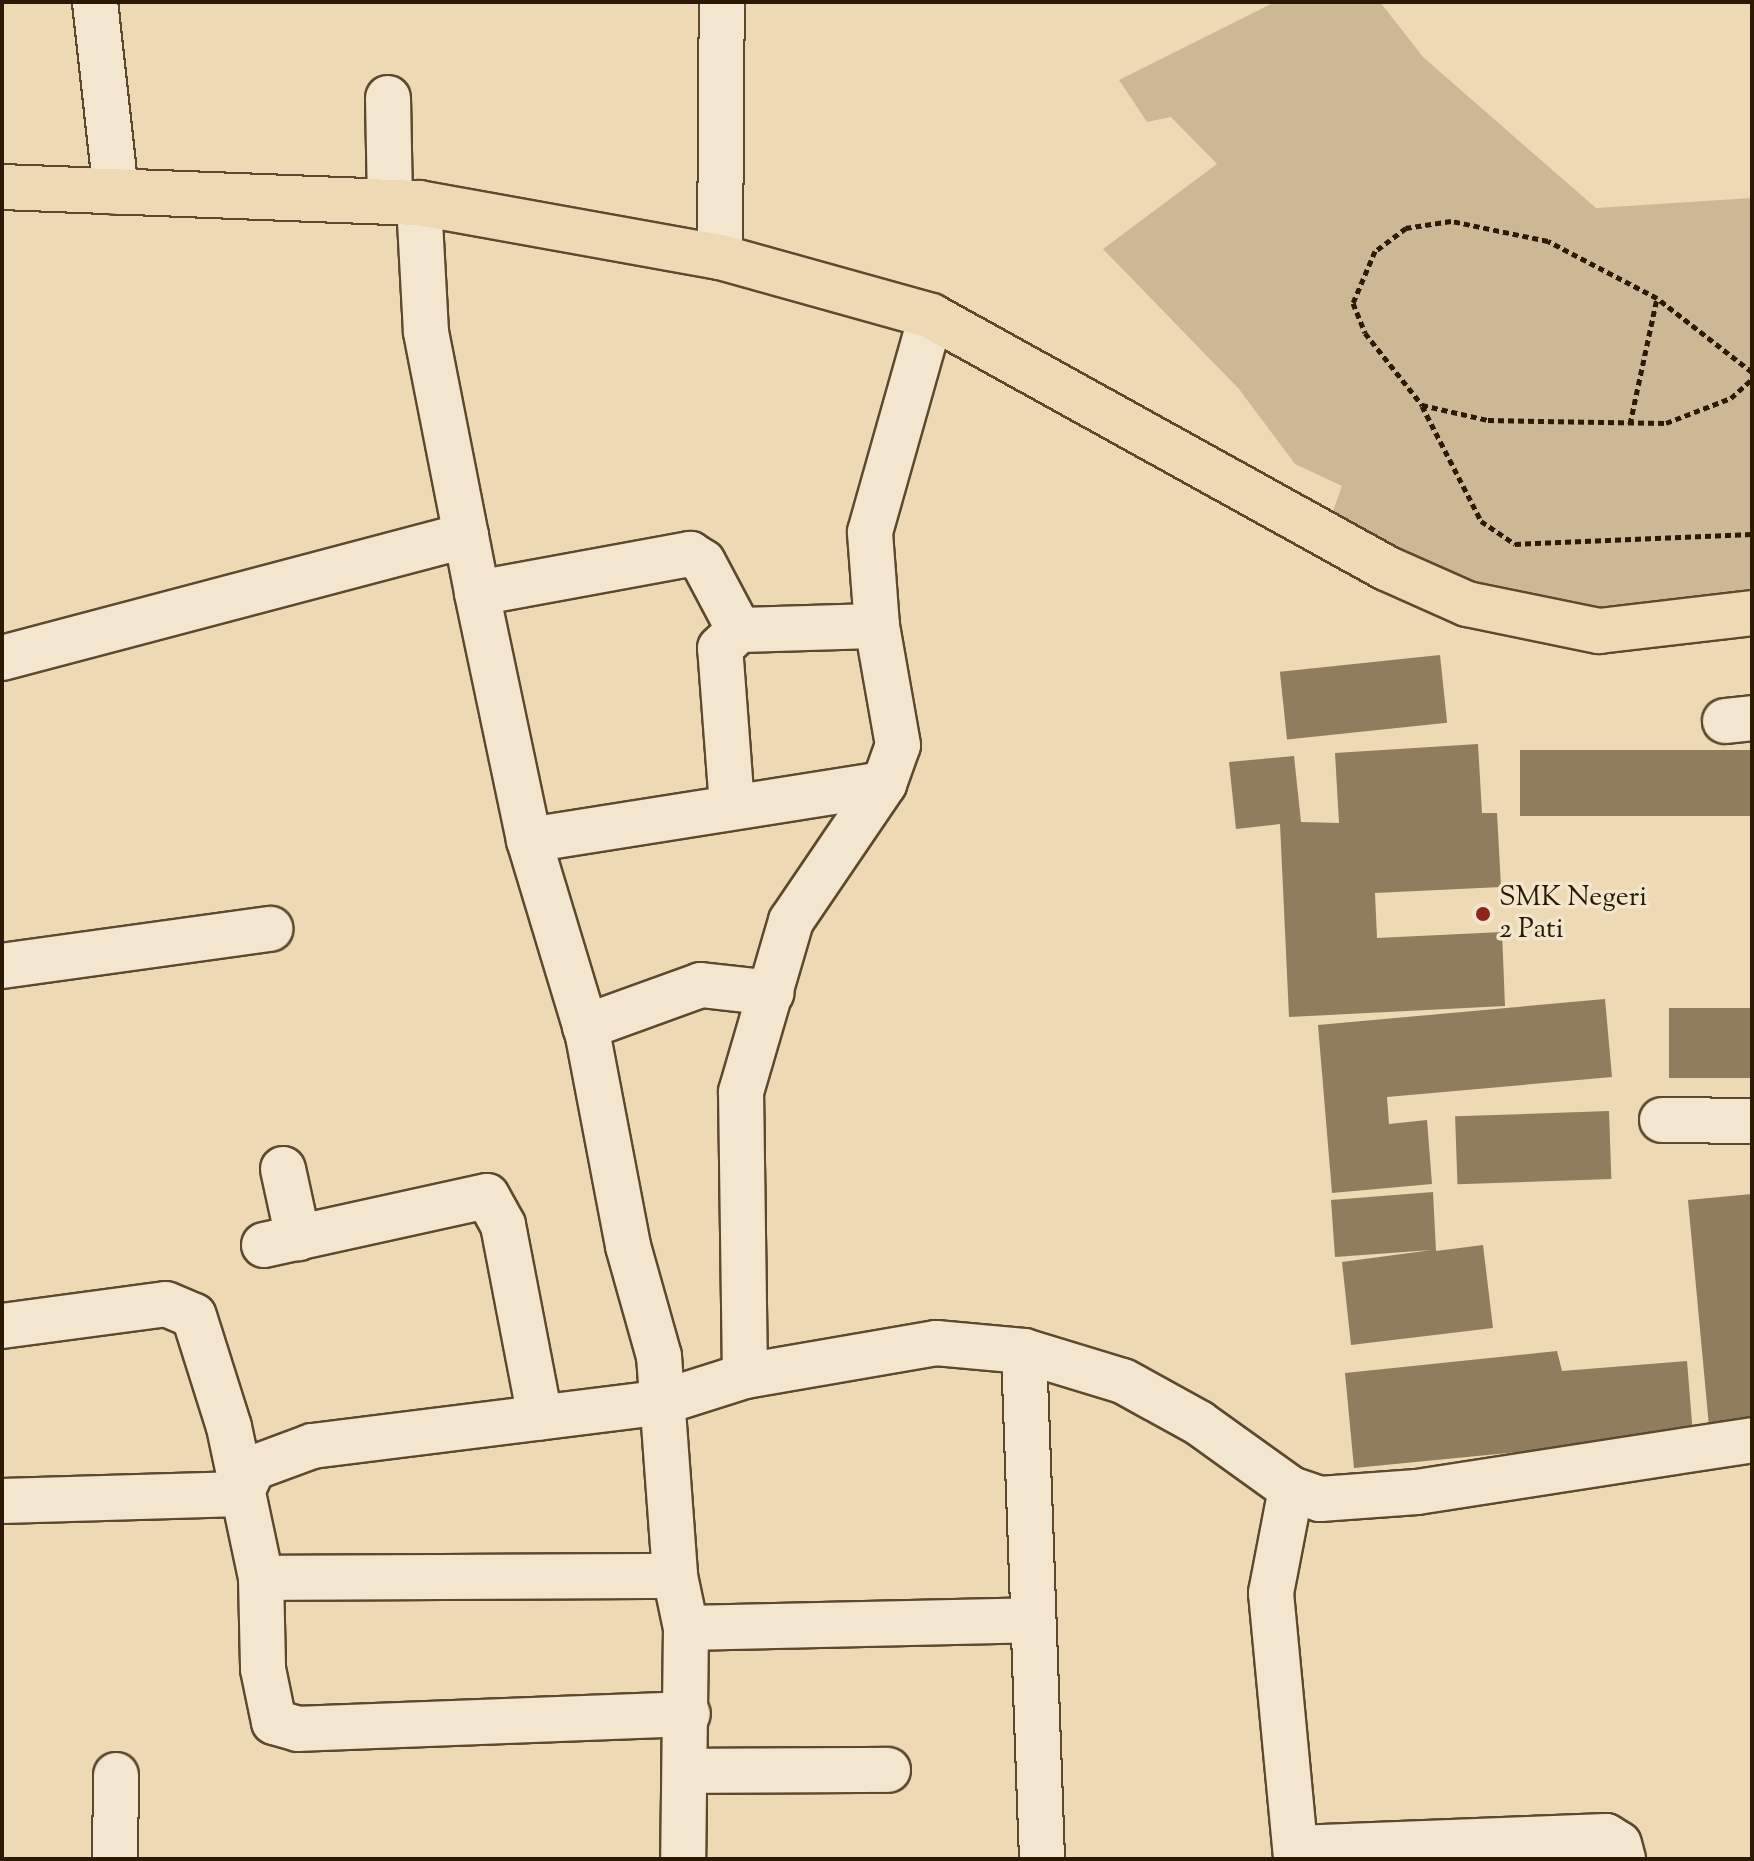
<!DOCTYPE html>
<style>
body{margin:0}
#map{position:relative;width:1754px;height:1861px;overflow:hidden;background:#edd9b3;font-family:"Sorts Mill Goudy",serif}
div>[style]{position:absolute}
.green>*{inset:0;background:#ccb895}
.building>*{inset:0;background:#907d5e;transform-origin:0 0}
.path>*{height:5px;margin-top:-2.5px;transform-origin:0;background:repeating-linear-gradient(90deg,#2b1902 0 6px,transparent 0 10px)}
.roads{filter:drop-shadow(2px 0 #5c492e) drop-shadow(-2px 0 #5c492e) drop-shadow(0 2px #5c492e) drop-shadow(0 -2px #5c492e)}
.minor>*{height:44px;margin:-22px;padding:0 22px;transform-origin:22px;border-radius:22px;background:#f3e6ce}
.major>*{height:44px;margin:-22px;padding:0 22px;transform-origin:22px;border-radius:22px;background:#edd9b3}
.dots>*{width:22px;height:22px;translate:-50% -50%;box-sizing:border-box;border:4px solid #f3e6ce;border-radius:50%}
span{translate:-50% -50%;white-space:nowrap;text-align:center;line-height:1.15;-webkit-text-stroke:7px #f3e6ce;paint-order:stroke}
.poi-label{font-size:28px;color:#2b1902}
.left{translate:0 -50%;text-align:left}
.frame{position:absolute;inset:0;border:4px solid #2b1902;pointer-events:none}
</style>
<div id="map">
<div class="green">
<div style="clip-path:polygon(1275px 2px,1380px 2px,1423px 57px,1596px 208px,1752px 198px,1752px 605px,1595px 623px,1484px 604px,1329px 522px,1342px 486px,1295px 464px,1239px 389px,1103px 249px,1217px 164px,1171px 117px,1147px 122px,1119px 80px)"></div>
</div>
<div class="building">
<div style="left:1440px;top:655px;width:68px;height:161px;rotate:84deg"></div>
<div style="clip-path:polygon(1478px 744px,1482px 813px,1497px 813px,1501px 887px,1375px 893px,1377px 938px,1502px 932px,1505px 1006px,1289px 1017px,1280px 824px,1236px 829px,1229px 762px,1294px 756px,1301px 822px,1339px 823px,1335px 753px)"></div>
<div style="left:1752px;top:750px;width:66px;height:232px;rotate:90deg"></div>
<div style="clip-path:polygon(1605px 999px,1612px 1077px,1387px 1097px,1389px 1124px,1427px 1120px,1432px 1184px,1332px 1193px,1318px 1025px)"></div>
<div style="left:1752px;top:1008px;width:70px;height:83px;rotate:90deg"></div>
<div style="left:1609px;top:1111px;width:68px;height:154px;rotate:88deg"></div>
<div style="clip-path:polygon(1433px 1192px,1436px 1251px,1483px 1245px,1493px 1328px,1351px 1345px,1342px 1262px,1432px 1250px,1335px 1257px,1331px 1200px)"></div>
<div style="clip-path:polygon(1752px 1194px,1752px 1429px,1710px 1437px,1688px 1200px)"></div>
<div style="clip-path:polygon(1557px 1351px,1562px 1371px,1687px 1361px,1693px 1435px,1354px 1468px,1345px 1373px)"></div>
</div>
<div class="path">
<div style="left:1752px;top:372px;width:120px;rotate:-142.1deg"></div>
<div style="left:1657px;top:298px;width:123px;rotate:-152.4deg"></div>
<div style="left:1548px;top:241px;width:99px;rotate:-168.3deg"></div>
<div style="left:1451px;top:221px;width:46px;rotate:171.2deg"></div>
<div style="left:1406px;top:228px;width:39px;rotate:143deg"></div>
<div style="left:1375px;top:251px;width:56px;rotate:112.9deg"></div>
<div style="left:1353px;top:303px;width:32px;rotate:68deg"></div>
<div style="left:1365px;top:333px;width:92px;rotate:51.6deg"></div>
<div style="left:1422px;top:405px;width:68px;rotate:12.8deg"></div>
<div style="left:1488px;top:420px;width:178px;rotate:1deg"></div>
<div style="left:1666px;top:423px;width:70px;rotate:-21deg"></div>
<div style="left:1731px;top:398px;width:28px;rotate:-42deg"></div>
<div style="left:1422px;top:406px;width:129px;rotate:62.8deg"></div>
<div style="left:1481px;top:521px;width:41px;rotate:34.1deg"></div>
<div style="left:1515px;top:544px;width:237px;rotate:-2.4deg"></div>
<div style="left:1630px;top:424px;width:129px;rotate:-77.9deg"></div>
</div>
<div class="roads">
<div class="minor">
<div style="left:95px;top:2px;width:191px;rotate:83.7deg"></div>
<div style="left:388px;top:98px;width:104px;rotate:88.9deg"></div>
<div style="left:419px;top:203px;width:129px;rotate:86.9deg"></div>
<div style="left:426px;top:332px;width:266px;rotate:78.9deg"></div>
<div style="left:477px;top:593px;width:252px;rotate:78.1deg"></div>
<div style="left:529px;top:840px;width:205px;rotate:73.2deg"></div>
<div style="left:588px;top:1036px;width:214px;rotate:79.2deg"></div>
<div style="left:628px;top:1246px;width:114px;rotate:74.3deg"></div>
<div style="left:659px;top:1356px;width:221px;rotate:85.8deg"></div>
<div style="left:675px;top:1576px;width:53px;rotate:78.1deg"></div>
<div style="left:686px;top:1628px;width:231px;rotate:90.7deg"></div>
<div style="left:720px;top:257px;width:255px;rotate:-89.6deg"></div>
<div style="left:477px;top:593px;width:217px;rotate:-10.4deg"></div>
<div style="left:690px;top:554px;width:15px;rotate:32deg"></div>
<div style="left:703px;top:562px;width:77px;rotate:62.1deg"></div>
<div style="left:2px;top:658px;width:480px;rotate:-14.8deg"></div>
<div style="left:1725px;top:721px;width:27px;rotate:-6deg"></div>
<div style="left:732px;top:806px;width:158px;rotate:-94.3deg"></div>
<div style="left:720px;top:648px;width:26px;rotate:-43deg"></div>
<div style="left:739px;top:630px;width:138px;rotate:-1.7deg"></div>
<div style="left:529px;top:840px;width:359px;rotate:-9deg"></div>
<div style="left:2px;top:966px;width:271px;rotate:-7.9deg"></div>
<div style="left:585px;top:1027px;width:123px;rotate:-19.9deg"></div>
<div style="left:701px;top:985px;width:71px;rotate:6.4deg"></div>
<div style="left:1662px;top:1120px;width:90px;rotate:0.6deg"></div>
<div style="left:283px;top:1169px;width:71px;rotate:77.7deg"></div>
<div style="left:264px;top:1245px;width:228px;rotate:-12.4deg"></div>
<div style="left:487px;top:1196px;width:33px;rotate:61deg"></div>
<div style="left:503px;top:1225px;width:196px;rotate:79.1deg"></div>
<div style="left:2px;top:1326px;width:165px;rotate:-7.6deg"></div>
<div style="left:166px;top:1304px;width:30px;rotate:23deg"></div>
<div style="left:194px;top:1316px;width:116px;rotate:72.5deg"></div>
<div style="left:229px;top:1427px;width:154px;rotate:78deg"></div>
<div style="left:261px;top:1578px;width:91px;rotate:88.7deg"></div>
<div style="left:263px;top:1669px;width:54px;rotate:78.3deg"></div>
<div style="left:274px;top:1722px;width:25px;rotate:16deg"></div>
<div style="left:298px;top:1729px;width:390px;rotate:-2.2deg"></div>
<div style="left:1024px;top:1351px;width:508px;rotate:87.97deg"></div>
<div style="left:745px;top:1376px;width:284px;rotate:-90.8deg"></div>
<div style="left:741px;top:1092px;width:178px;rotate:-73.7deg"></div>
<div style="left:791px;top:921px;width:166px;rotate:-55.8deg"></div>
<div style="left:884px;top:784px;width:41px;rotate:-70.3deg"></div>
<div style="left:898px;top:745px;width:121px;rotate:-100deg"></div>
<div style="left:877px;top:626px;width:94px;rotate:-94.3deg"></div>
<div style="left:870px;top:532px;width:224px;rotate:-74.2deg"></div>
<div style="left:1291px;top:1489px;width:106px;rotate:100.9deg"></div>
<div style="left:1271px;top:1593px;width:267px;rotate:84.6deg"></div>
<div style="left:2px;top:1501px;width:239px;rotate:-1.7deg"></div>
<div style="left:241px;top:1494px;width:29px;rotate:-65deg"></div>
<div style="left:253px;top:1468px;width:63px;rotate:-20.4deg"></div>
<div style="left:312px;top:1446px;width:354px;rotate:-7.1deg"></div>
<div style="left:663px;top:1402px;width:86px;rotate:-17.6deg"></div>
<div style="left:745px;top:1376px;width:194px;rotate:-9.8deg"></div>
<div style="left:936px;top:1343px;width:88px;rotate:5.2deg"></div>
<div style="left:1024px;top:1351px;width:103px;rotate:16.9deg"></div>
<div style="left:1123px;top:1381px;width:87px;rotate:28.9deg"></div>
<div style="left:1199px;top:1423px;width:113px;rotate:35.7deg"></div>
<div style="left:1291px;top:1489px;width:31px;rotate:19deg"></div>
<div style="left:1320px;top:1499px;width:97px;rotate:-4.1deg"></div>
<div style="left:1417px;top:1492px;width:339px;rotate:-8.8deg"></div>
<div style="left:261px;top:1578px;width:414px;rotate:-0.3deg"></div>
<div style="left:686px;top:1628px;width:346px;rotate:-1.3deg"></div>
<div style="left:686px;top:1771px;width:202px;rotate:-0.3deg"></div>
<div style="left:1296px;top:1848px;width:310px;rotate:-2.2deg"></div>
<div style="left:1606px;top:1836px;width:15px;rotate:32deg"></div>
<div style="left:1619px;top:1844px;width:16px;rotate:75deg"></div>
<div style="left:115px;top:1859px;width:84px;rotate:-89.3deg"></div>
</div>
<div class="major">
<div style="left:2px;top:187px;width:417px;rotate:2.2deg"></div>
<div style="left:419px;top:203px;width:306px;rotate:10.2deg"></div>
<div style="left:720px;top:257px;width:219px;rotate:15.6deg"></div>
<div style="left:931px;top:316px;width:520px;rotate:28.98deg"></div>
<div style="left:1386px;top:568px;width:89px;rotate:24deg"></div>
<div style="left:1467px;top:604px;width:135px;rotate:11.6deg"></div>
<div style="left:1599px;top:631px;width:154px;rotate:-6.7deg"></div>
</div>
</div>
<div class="dots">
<div style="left:1483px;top:914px;background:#8f2418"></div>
</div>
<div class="poi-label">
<span class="left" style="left:1499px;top:914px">SMK Negeri<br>2 Pati</span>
</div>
<div class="frame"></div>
</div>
